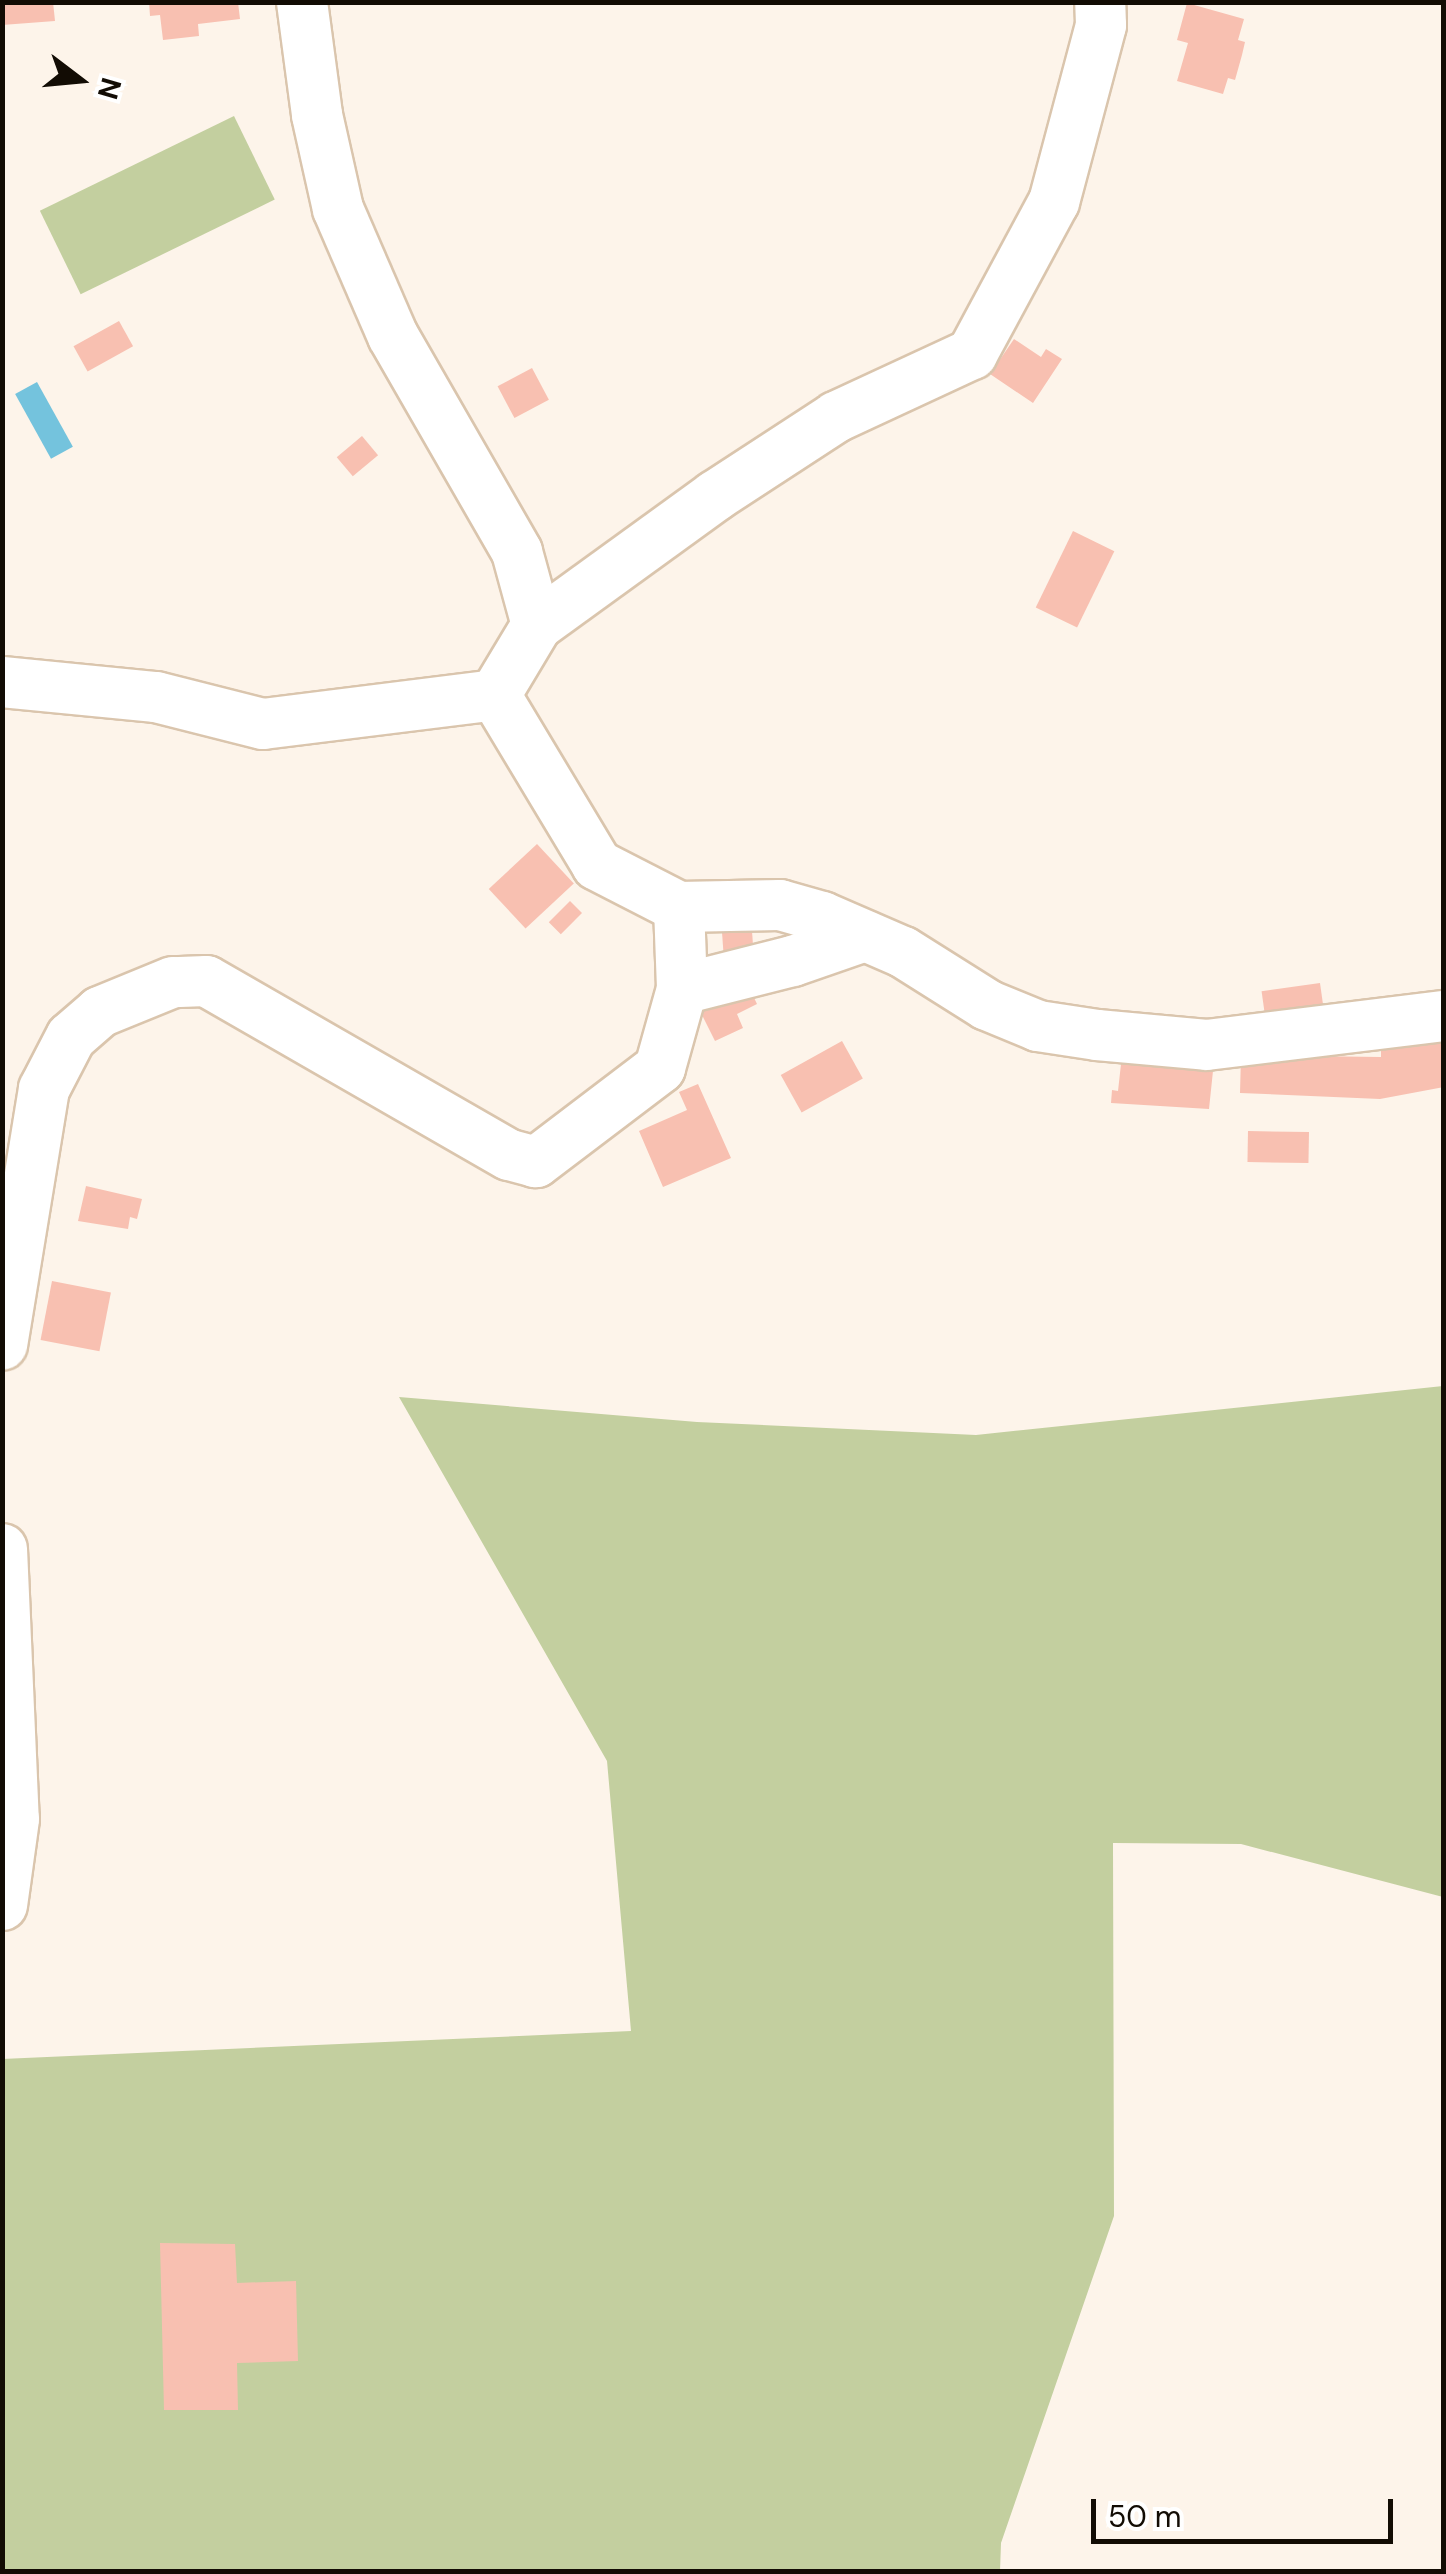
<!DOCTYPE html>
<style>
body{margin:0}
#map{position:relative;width:1446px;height:2574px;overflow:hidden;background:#fdf4ea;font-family:"DM Sans",sans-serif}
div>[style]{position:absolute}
.green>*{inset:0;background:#c3cf9f;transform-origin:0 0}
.water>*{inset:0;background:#74c3dd;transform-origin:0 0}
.building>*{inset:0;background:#f8c0b1;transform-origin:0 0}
.roads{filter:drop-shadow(2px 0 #dac5ad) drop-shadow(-2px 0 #dac5ad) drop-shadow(0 2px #dac5ad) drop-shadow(0 -2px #dac5ad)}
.minor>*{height:50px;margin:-25px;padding:0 25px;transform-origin:25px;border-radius:25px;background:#fff}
span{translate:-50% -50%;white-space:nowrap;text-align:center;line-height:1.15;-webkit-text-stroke:9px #fff;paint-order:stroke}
.frame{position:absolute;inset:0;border:5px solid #120c04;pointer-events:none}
.north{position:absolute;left:30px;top:30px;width:100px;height:100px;-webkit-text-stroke:8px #fff;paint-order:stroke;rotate:106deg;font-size:28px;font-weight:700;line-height:40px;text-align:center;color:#120c04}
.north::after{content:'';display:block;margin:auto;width:35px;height:45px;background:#120c04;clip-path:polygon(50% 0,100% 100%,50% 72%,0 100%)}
.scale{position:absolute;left:1091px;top:2499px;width:302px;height:45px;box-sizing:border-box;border:5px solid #120c04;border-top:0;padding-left:12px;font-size:30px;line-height:35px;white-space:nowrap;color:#120c04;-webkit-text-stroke:8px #fff;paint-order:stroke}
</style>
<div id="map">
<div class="green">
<div style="left:234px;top:116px;width:93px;height:216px;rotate:64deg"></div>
<div style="clip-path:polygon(1443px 1386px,1443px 1897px,1241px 1844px,1113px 1843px,1114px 2216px,1001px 2543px,1000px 2571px,3px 2571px,2px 2059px,631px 2031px,607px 1761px,399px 1397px,697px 1422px,976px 1435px)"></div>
</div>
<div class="water">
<div style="left:37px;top:382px;width:74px;height:25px;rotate:61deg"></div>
</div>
<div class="building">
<div style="clip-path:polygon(2px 2px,53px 2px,55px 21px,2px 25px)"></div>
<div style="clip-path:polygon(149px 2px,238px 2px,240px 19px,198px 24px,199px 36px,163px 40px,160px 15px,150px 16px)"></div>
<div style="clip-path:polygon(1187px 3px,1244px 19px,1238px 40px,1245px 42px,1242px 55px,1235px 80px,1228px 78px,1223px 94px,1177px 81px,1188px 43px,1177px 40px)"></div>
<div style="left:119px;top:321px;width:29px;height:52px;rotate:61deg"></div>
<div style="clip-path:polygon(1014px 339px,1041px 357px,1046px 349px,1062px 359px,1033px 403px,990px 374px)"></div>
<div style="left:532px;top:368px;width:36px;height:39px;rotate:62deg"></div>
<div style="left:362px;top:436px;width:25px;height:33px;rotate:50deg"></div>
<div style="left:1073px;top:531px;width:46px;height:85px;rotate:26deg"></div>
<div style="left:537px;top:844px;width:54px;height:66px;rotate:47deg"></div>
<div style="left:570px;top:901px;width:17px;height:30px;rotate:45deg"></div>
<div style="left:752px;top:931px;width:30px;height:30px;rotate:86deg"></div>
<div style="left:1320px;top:983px;width:35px;height:59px;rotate:82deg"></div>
<div style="clip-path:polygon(748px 985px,757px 1004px,737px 1014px,743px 1028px,715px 1041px,699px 1009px)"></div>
<div style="left:842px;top:1041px;width:43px;height:70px;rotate:61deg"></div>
<div style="clip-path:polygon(1381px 1041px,1444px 1043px,1444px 1087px,1380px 1099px,1240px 1093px,1241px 1055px,1381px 1057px)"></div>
<div style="clip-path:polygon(1122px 1055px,1150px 1058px,1150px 1066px,1213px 1071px,1209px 1109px,1111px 1103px,1112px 1090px,1118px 1091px)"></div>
<div style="clip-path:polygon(698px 1084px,731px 1158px,663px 1187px,639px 1131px,687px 1110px,679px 1092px)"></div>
<div style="left:1248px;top:1131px;width:61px;height:31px;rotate:1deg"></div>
<div style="clip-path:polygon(86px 1186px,142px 1199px,137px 1219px,130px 1217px,128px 1229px,78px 1221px)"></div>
<div style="left:52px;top:1281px;width:60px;height:60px;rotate:11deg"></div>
<div style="clip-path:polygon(160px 2243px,235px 2244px,237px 2283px,296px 2281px,298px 2361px,237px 2363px,238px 2410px,164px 2410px)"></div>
</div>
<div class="roads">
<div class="minor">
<div style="left:302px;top:2px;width:114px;rotate:82.4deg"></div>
<div style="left:317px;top:115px;width:96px;rotate:77.4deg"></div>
<div style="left:338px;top:209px;width:138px;rotate:66.6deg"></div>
<div style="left:393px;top:336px;width:249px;rotate:60.1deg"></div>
<div style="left:517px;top:552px;width:76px;rotate:74.7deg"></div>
<div style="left:2px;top:682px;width:155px;rotate:5.6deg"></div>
<div style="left:156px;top:697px;width:110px;rotate:14.2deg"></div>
<div style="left:263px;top:724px;width:234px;rotate:-7.1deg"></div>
<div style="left:495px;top:695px;width:198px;rotate:59deg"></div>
<div style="left:597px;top:865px;width:92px;rotate:27.1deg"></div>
<div style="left:679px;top:907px;width:82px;rotate:87.9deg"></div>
<div style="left:682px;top:989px;width:82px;rotate:105.6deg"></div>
<div style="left:660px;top:1068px;width:156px;rotate:142.8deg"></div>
<div style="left:536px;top:1162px;width:28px;rotate:-165deg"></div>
<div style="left:509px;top:1155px;width:349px;rotate:-150.1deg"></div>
<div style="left:206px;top:981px;width:33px;rotate:178deg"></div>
<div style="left:173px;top:982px;width:79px;rotate:157.7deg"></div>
<div style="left:100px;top:1012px;width:38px;rotate:139deg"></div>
<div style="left:71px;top:1037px;width:59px;rotate:117.4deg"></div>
<div style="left:44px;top:1089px;width:259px;rotate:99.3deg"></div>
<div style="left:495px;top:695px;width:82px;rotate:-59deg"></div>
<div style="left:537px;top:625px;width:220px;rotate:-35.9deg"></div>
<div style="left:715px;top:496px;width:145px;rotate:-33.1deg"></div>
<div style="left:836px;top:417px;width:150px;rotate:-24.9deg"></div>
<div style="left:972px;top:354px;width:173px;rotate:-61.7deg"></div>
<div style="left:1054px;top:202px;width:183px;rotate:-75.1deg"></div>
<div style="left:1101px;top:25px;width:23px;rotate:-92deg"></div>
<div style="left:679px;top:907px;width:101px;rotate:-1.1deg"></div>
<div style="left:780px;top:905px;width:44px;rotate:15.9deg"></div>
<div style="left:822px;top:917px;width:88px;rotate:23.4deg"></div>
<div style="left:903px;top:952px;width:99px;rotate:32.2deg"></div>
<div style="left:987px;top:1005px;width:55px;rotate:22.4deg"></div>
<div style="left:1038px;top:1026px;width:60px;rotate:8.7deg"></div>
<div style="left:1097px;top:1035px;width:110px;rotate:5.2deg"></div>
<div style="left:1207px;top:1045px;width:239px;rotate:-7deg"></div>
<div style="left:682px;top:989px;width:114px;rotate:-14.2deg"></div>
<div style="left:793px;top:961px;width:76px;rotate:-19.1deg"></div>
<div style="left:2px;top:1549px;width:270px;rotate:87.5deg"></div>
<div style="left:14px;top:1819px;width:87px;rotate:97.9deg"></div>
</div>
</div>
<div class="frame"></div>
<div class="north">N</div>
<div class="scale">50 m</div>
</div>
